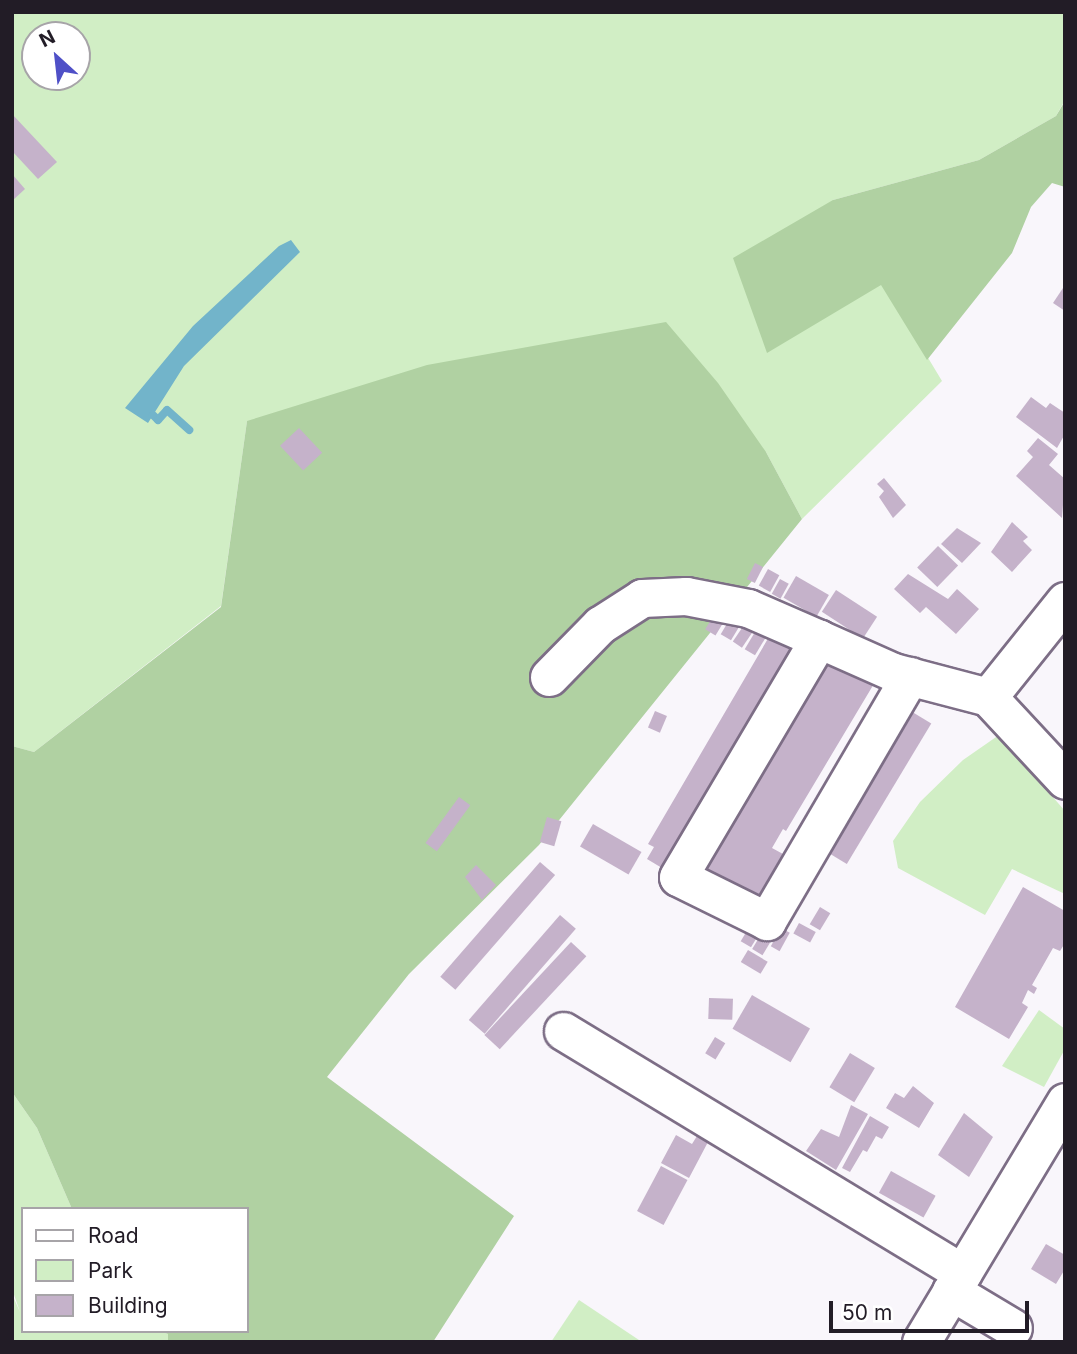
<!DOCTYPE html>
<style>
body{margin:0}
#map{position:relative;width:1077px;height:1354px;overflow:hidden;background:#f9f6fb;font-family:Inter,sans-serif}
div>[style]{position:absolute}
.green>*{inset:0;background:#d1eec5}
.forest>*{inset:0;background:#b0d1a2}
.water>*{inset:0;background:#72b4ca}
.stream>*{height:8px;margin:-4px;padding:0 4px;transform-origin:4px;border-radius:4px;background:#72b4ca}
.building>*{inset:0;background:#c5b2ca;transform-origin:0 0}
.roads{filter:drop-shadow(2px 0 #7d6e86) drop-shadow(-2px 0 #7d6e86) drop-shadow(0 2px #7d6e86) drop-shadow(0 -2px #7d6e86)}
.minor>*{height:37px;margin:-18.5px;padding:0 18.5px;transform-origin:18.5px;border-radius:18.5px;background:#fff}
span{translate:-50% -50%;white-space:nowrap;text-align:center;line-height:1.15;-webkit-text-stroke:5px #fff;paint-order:stroke}
.frame{position:absolute;inset:0;border:14px solid #221c26;pointer-events:none}
.legend{position:absolute;left:21px;top:1207px;width:228px;height:126px;box-sizing:border-box;background:#fff;border:2px solid #a7a4a8;margin:0;padding:9px 12px;list-style:none;font-size:21px;color:#221c26}
.legend li{display:flex;align-items:center;gap:14px;height:35px}
.legend b{width:35px;border:2px solid #a7a4a8}
.north{position:absolute;left:21px;top:21px;width:70px;height:70px;box-sizing:border-box;background:#fff;border:2px solid #a7a4a8;border-radius:50%;rotate:333deg;font-size:19px;font-weight:700;line-height:28px;text-align:center;color:#221c26}
.north::after{content:'';display:block;margin:auto;width:24px;height:32px;background:#4f50c7;clip-path:polygon(50% 0,100% 100%,50% 72%,0 100%)}
.scale{position:absolute;left:829px;top:1301px;width:200px;height:32px;box-sizing:border-box;border:4px solid #221c26;border-top:0;padding-left:9px;font-size:21px;line-height:24px;white-space:nowrap;color:#221c26;-webkit-text-stroke:5px #fff;paint-order:stroke}
</style>
<div id="map">
<div class="green">
<div style="clip-path:polygon(evenodd,12px 12px,1065px 12px,1065px 100px,1056px 116px,979px 160px,833px 200px,942px 381px,802px 519px,766px 452px,247px 421px,221px 606px,34px 752px,12px 746px,12px 12px,35px 35px,77px 35px,77px 77px,35px 77px,35px 35px)"></div>
<div style="clip-path:polygon(999px 735px,1065px 811px,1065px 894px,1012px 869px,985px 915px,898px 868px,893px 841px,920px 802px,963px 760px)"></div>
<div style="clip-path:polygon(1039px 1010px,1065px 1029px,1065px 1049px,1044px 1087px,1002px 1066px)"></div>
<div style="clip-path:polygon(12px 1092px,37px 1128px,72px 1209px,23px 1209px,23px 1331px,159px 1331px,168px 1334px,168px 1342px,12px 1342px,12px 1294px,20px 1312px,12px 1289px)"></div>
<div style="clip-path:polygon(579px 1300px,642px 1342px,551px 1342px)"></div>
</div>
<div class="forest">
<div style="clip-path:polygon(1065px 101px,1065px 187px,1052px 183px,1031px 207px,1012px 253px,927px 360px,881px 285px,767px 353px,733px 258px,833px 200px,979px 160px,1056px 116px)"></div>
<div style="clip-path:polygon(666px 322px,718px 383px,766px 452px,802px 519px,539px 845px,409px 974px,327px 1077px,514px 1216px,433px 1342px,168px 1342px,168px 1334px,159px 1331px,247px 1331px,247px 1209px,72px 1209px,37px 1128px,12px 1092px,12px 746px,34px 752px,221px 607px,247px 421px,427px 365px)"></div>
</div>
<div class="water">
<div style="clip-path:polygon(291px 240px,300px 252px,184px 366px,148px 423px,125px 408px,193px 326px,279px 246px)"></div>
</div>
<div class="stream">
<div style="left:153px;top:415px;width:7px;rotate:45deg"></div>
<div style="left:158px;top:420px;width:13px;rotate:-48deg"></div>
<div style="left:167px;top:410px;width:30px;rotate:42deg"></div>
</div>
<div class="building">
<div style="clip-path:polygon(12px 114px,57px 162px,38px 179px,12px 151px)"></div>
<div style="clip-path:polygon(12px 174px,25px 189px,12px 201px)"></div>
<div style="clip-path:polygon(1065px 285px,1065px 311px,1053px 303px)"></div>
<div style="clip-path:polygon(1031px 397px,1046px 408px,1050px 403px,1065px 413px,1065px 434px,1057px 448px,1016px 417px)"></div>
<div style="left:299px;top:428px;width:34px;height:26px;rotate:47deg"></div>
<div style="clip-path:polygon(1038px 438px,1058px 454px,1049px 465px,1065px 479px,1062px 518px,1016px 476px,1033px 457px,1027px 451px)"></div>
<div style="clip-path:polygon(884px 478px,906px 505px,893px 518px,879px 497px,884px 491px,877px 484px)"></div>
<div style="clip-path:polygon(1012px 522px,1028px 537px,1023px 541px,1032px 550px,1012px 572px,991px 552px)"></div>
<div style="clip-path:polygon(957px 528px,981px 543px,962px 563px,941px 544px)"></div>
<div style="left:938px;top:546px;width:28px;height:30px;rotate:44deg"></div>
<div style="left:755px;top:563px;width:9px;height:18px;rotate:27deg"></div>
<div style="left:768px;top:569px;width:13px;height:19px;rotate:29deg"></div>
<div style="clip-path:polygon(908px 574px,948px 599px,957px 589px,979px 609px,956px 634px,926px 607px,920px 613px,894px 589px)"></div>
<div style="left:796px;top:576px;width:38px;height:25px;rotate:30deg"></div>
<div style="left:780px;top:579px;width:10px;height:17px;rotate:29deg"></div>
<div style="left:836px;top:590px;width:49px;height:26px;rotate:33deg"></div>
<div style="left:715px;top:613px;width:12px;height:19px;rotate:31deg"></div>
<div style="left:731px;top:617px;width:12px;height:20px;rotate:31deg"></div>
<div style="left:744px;top:625px;width:11px;height:20px;rotate:34deg"></div>
<div style="clip-path:polygon(773px 630px,794px 643px,662px 868px,647px 859px,654px 847px,648px 844px)"></div>
<div style="left:755px;top:632px;width:12px;height:20px;rotate:31deg"></div>
<div style="clip-path:polygon(826px 661px,848px 674px,855px 663px,878px 677px,786px 831px,783px 829px,772px 848px,783px 854px,755px 905px,695px 870px,725px 820px,731px 824px)"></div>
<div style="left:909px;top:710px;width:26px;height:164px;rotate:31deg"></div>
<div style="left:655px;top:711px;width:13px;height:18px;rotate:23deg"></div>
<div style="left:459px;top:797px;width:14px;height:57px;rotate:36deg"></div>
<div style="left:547px;top:817px;width:15px;height:26px;rotate:16deg"></div>
<div style="left:593px;top:824px;width:56px;height:26px;rotate:30deg"></div>
<div style="left:540px;top:862px;width:20px;height:152px;rotate:41deg"></div>
<div style="clip-path:polygon(476px 865px,496px 885px,482px 900px,465px 877px)"></div>
<div style="clip-path:polygon(1023px 887px,1065px 911px,1065px 943px,1060px 951px,1053px 948px,1032px 985px,1037px 988px,1034px 994px,1028px 990px,1022px 1003px,1028px 1007px,1009px 1039px,955px 1007px)"></div>
<div style="left:820px;top:907px;width:12px;height:20px;rotate:31deg"></div>
<div style="left:560px;top:915px;width:21px;height:139px;rotate:41deg"></div>
<div style="left:799px;top:923px;width:19px;height:12px;rotate:28deg"></div>
<div style="left:751px;top:924px;width:12px;height:20px;rotate:31deg"></div>
<div style="left:781px;top:928px;width:10px;height:21px;rotate:29deg"></div>
<div style="left:763px;top:931px;width:12px;height:21px;rotate:31deg"></div>
<div style="left:571px;top:942px;width:21px;height:127px;rotate:43deg"></div>
<div style="left:748px;top:950px;width:23px;height:14px;rotate:31deg"></div>
<div style="left:752px;top:995px;width:67px;height:39px;rotate:30deg"></div>
<div style="left:709px;top:998px;width:24px;height:21px;rotate:2deg"></div>
<div style="left:715px;top:1037px;width:12px;height:19px;rotate:31deg"></div>
<div style="left:850px;top:1053px;width:29px;height:40px;rotate:31deg"></div>
<div style="clip-path:polygon(913px 1086px,934px 1103px,919px 1128px,886px 1108px,895px 1093px,904px 1098px)"></div>
<div style="clip-path:polygon(851px 1105px,868px 1114px,836px 1170px,806px 1151px,821px 1129px,839px 1137px)"></div>
<div style="clip-path:polygon(964px 1113px,993px 1137px,969px 1177px,938px 1155px)"></div>
<div style="clip-path:polygon(870px 1116px,889px 1127px,882px 1139px,876px 1136px,867px 1152px,863px 1150px,850px 1172px,842px 1168px)"></div>
<div style="clip-path:polygon(676px 1135px,692px 1144px,697px 1136px,708px 1142px,689px 1178px,661px 1163px)"></div>
<div style="left:661px;top:1166px;width:30px;height:51px;rotate:28deg"></div>
<div style="left:891px;top:1171px;width:51px;height:25px;rotate:29deg"></div>
<div style="clip-path:polygon(1046px 1244px,1065px 1255px,1065px 1269px,1056px 1284px,1031px 1269px)"></div>
</div>
<div class="roads">
<div class="minor">
<div style="left:1065px;top:601px;width:123px;rotate:128.7deg"></div>
<div style="left:988px;top:697px;width:113px;rotate:47.1deg"></div>
<div style="left:910px;top:676px;width:284px;rotate:120.3deg"></div>
<div style="left:767px;top:921px;width:99px;rotate:-153.7deg"></div>
<div style="left:678px;top:877px;width:277px;rotate:-59.4deg"></div>
<div style="left:819px;top:639px;width:81px;rotate:24deg"></div>
<div style="left:893px;top:672px;width:98px;rotate:14.7deg"></div>
<div style="left:549px;top:677px;width:73px;rotate:-45.6deg"></div>
<div style="left:600px;top:625px;width:50px;rotate:-32.7deg"></div>
<div style="left:642px;top:598px;width:44px;rotate:-2.6deg"></div>
<div style="left:686px;top:596px;width:63px;rotate:11deg"></div>
<div style="left:748px;top:608px;width:77px;rotate:23.6deg"></div>
<div style="left:563px;top:1031px;width:467px;rotate:31.2deg"></div>
<div style="left:951px;top:1291px;width:72px;rotate:30.8deg"></div>
<div style="left:921px;top:1342px;width:280px;rotate:-59deg"></div>
</div>
</div>
<div class="frame"></div>
<ul class="legend">
<li><b style="height:9px;background:#fff"></b>Road</li>
<li><b style="height:19px;background:#d1eec5"></b>Park</li>
<li><b style="height:19px;background:#c5b2ca"></b>Building</li>
</ul>
<div class="north">N</div>
<div class="scale">50 m</div>
</div>
